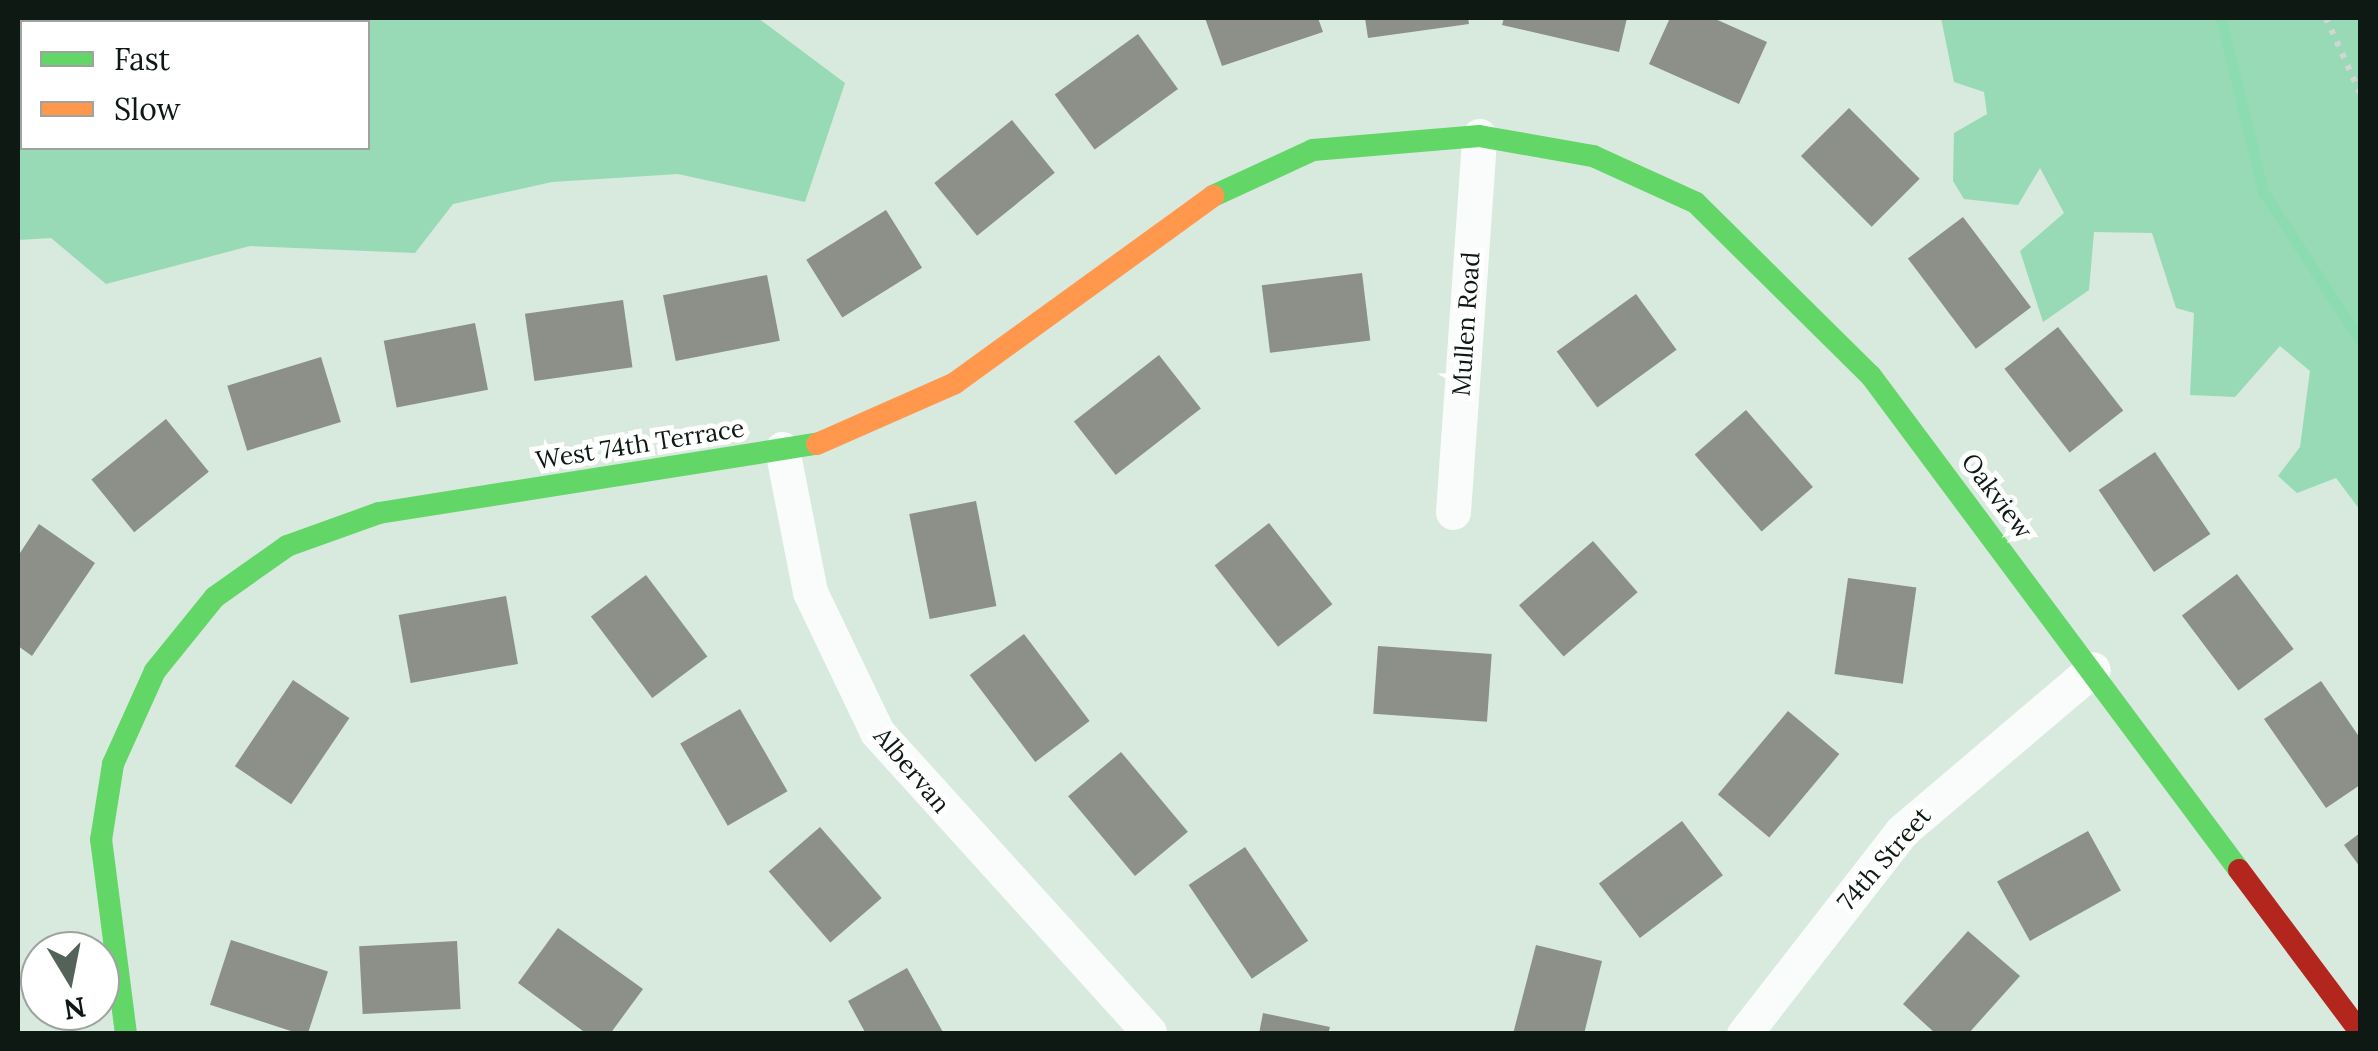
<!DOCTYPE html>
<style>
body{margin:0}
#map{position:relative;width:2378px;height:1051px;overflow:hidden;background:#d8e9de;font-family:Lora,serif}
div>[style]{position:absolute}
.forest>*{inset:0;background:#98dab6}
.stream>*{height:11px;margin:-5.5px;padding:0 5.5px;transform-origin:5.5px;border-radius:5.5px;background:#8ddcb1}
.building>*{inset:0;background:#8d8f89;transform-origin:0 0}
.path>*{height:6px;margin-top:-3px;transform-origin:0;background:repeating-linear-gradient(90deg,#d1d6d3 0 5px,transparent 0 13px)}
.street>*{height:35px;margin:-17.5px;padding:0 17.5px;transform-origin:17.5px;border-radius:17.5px;background:#f9fcfa}
.fast>*{height:22px;margin:-11px;padding:0 11px;transform-origin:11px;border-radius:11px;background:#63d668}
.slow>*{height:22px;margin:-11px;padding:0 11px;transform-origin:11px;border-radius:11px;background:#ff974d}
.jam>*{height:22px;margin:-11px;padding:0 11px;transform-origin:11px;border-radius:11px;background:#b3261e}
span{translate:-50% -50%;white-space:nowrap;text-align:center;line-height:1.15;-webkit-text-stroke:10px #fff;paint-order:stroke}
.street-label{font-size:25px;color:#0d1912}
.frame{position:absolute;inset:0;border:20px solid #0d1912;pointer-events:none}
.legend{position:absolute;left:20px;top:20px;width:350px;height:130px;box-sizing:border-box;background:#fff;border:2px solid #9ea3a0;margin:0;padding:12px 18px;list-style:none;font-size:30px;color:#0d1912}
.legend li{display:flex;align-items:center;gap:20px;height:50px}
.legend b{width:50px;border:2px solid #9ea3a0}
.north{position:absolute;left:20px;top:931px;width:100px;height:100px;box-sizing:border-box;background:#fff;border:2px solid #9ea3a0;border-radius:50%;rotate:170deg;font-size:28px;font-weight:700;line-height:40px;text-align:center;color:#0d1912}
.north::after{content:'';display:block;margin:auto;width:35px;height:45px;background:#546259;clip-path:polygon(50% 0,100% 100%,50% 72%,0 100%)}
</style>
<div id="map">
<div class="forest">
<div style="clip-path:polygon(evenodd,18px 18px,758px 18px,845px 83px,805px 202px,678px 174px,552px 182px,453px 204px,415px 253px,250px 246px,106px 284px,51px 238px,18px 240px,18px 18px,22px 22px,368px 22px,368px 148px,22px 148px,22px 22px)"></div>
<div style="clip-path:polygon(1941px 18px,2360px 18px,2360px 510px,2336px 478px,2297px 493px,2278px 476px,2300px 447px,2310px 371px,2280px 346px,2235px 397px,2190px 395px,2194px 313px,2176px 308px,2152px 233px,2094px 232px,2089px 290px,2043px 322px,2020px 251px,2064px 213px,2040px 168px,2018px 205px,1964px 199px,1953px 181px,1954px 133px,1987px 114px,1984px 92px,1954px 82px)"></div>
</div>
<div class="stream">
<div style="left:2221px;top:18px;width:179px;rotate:76.4deg"></div>
<div style="left:2263px;top:192px;width:176px;rotate:56.6deg"></div>
</div>
<div class="building">
<div style="clip-path:polygon(1205px 18px,1318px 18px,1323px 32px,1222px 66px)"></div>
<div style="clip-path:polygon(1365px 18px,1468px 18px,1469px 24px,1368px 38px)"></div>
<div style="clip-path:polygon(1504px 18px,1627px 18px,1619px 52px,1502px 25px)"></div>
<div style="clip-path:polygon(1670px 18px,1713px 18px,1767px 42px,1739px 104px,1649px 64px)"></div>
<div style="left:1138px;top:34px;width:68px;height:103px;rotate:54deg"></div>
<div style="left:1849px;top:108px;width:100px;height:68px;rotate:45deg"></div>
<div style="left:1012px;top:120px;width:68px;height:100px;rotate:51deg"></div>
<div style="left:886px;top:210px;width:68px;height:94px;rotate:58deg"></div>
<div style="left:1963px;top:217px;width:113px;height:69px;rotate:53deg"></div>
<div style="left:1362px;top:273px;width:68px;height:101px;rotate:83deg"></div>
<div style="left:767px;top:275px;width:67px;height:106px;rotate:79deg"></div>
<div style="left:1636px;top:294px;width:69px;height:98px;rotate:54deg"></div>
<div style="left:623px;top:300px;width:68px;height:99px;rotate:82deg"></div>
<div style="left:475px;top:323px;width:68px;height:93px;rotate:79deg"></div>
<div style="left:2058px;top:327px;width:106px;height:68px;rotate:52deg"></div>
<div style="left:1159px;top:355px;width:68px;height:108px;rotate:52deg"></div>
<div style="left:321px;top:357px;width:68px;height:98px;rotate:73deg"></div>
<div style="left:1746px;top:410px;width:102px;height:68px;rotate:49deg"></div>
<div style="left:166px;top:419px;width:68px;height:96px;rotate:51deg"></div>
<div style="left:2155px;top:452px;width:99px;height:68px;rotate:56deg"></div>
<div style="left:976px;top:501px;width:107px;height:68px;rotate:79deg"></div>
<div style="left:1269px;top:523px;width:103px;height:69px;rotate:52deg"></div>
<div style="clip-path:polygon(39px 524px,95px 563px,32px 656px,18px 646px,18px 556px)"></div>
<div style="left:1593px;top:541px;width:68px;height:98px;rotate:49deg"></div>
<div style="left:2237px;top:574px;width:94px;height:69px;rotate:53deg"></div>
<div style="left:646px;top:575px;width:102px;height:69px;rotate:53deg"></div>
<div style="left:1848px;top:578px;width:69px;height:97px;rotate:8deg"></div>
<div style="left:506px;top:596px;width:69px;height:109px;rotate:80deg"></div>
<div style="left:1024px;top:634px;width:109px;height:68px;rotate:53deg"></div>
<div style="left:1378px;top:646px;width:114px;height:68px;rotate:4deg"></div>
<div style="left:293px;top:680px;width:68px;height:104px;rotate:34deg"></div>
<div style="clip-path:polygon(2321px 681px,2360px 738px,2360px 785px,2326px 808px,2264px 719px)"></div>
<div style="left:740px;top:709px;width:95px;height:69px;rotate:60deg"></div>
<div style="left:1788px;top:711px;width:67px;height:109px;rotate:40deg"></div>
<div style="left:1121px;top:752px;width:104px;height:69px;rotate:50deg"></div>
<div style="left:1682px;top:821px;width:68px;height:104px;rotate:53deg"></div>
<div style="left:820px;top:827px;width:94px;height:68px;rotate:49deg"></div>
<div style="left:2088px;top:831px;width:68px;height:104px;rotate:61deg"></div>
<div style="clip-path:polygon(2360px 833px,2360px 867px,2344px 845px)"></div>
<div style="left:1245px;top:847px;width:113px;height:68px;rotate:56deg"></div>
<div style="clip-path:polygon(558px 928px,643px 989px,610px 1034px,587px 1034px,518px 983px)"></div>
<div style="clip-path:polygon(1968px 931px,2020px 976px,1968px 1034px,1936px 1034px,1903px 1004px)"></div>
<div style="left:231px;top:940px;width:102px;height:68px;rotate:18deg"></div>
<div style="left:457px;top:941px;width:68px;height:98px;rotate:87deg"></div>
<div style="clip-path:polygon(1536px 945px,1602px 961px,1584px 1034px,1513px 1034px)"></div>
<div style="clip-path:polygon(907px 968px,944px 1034px,866px 1034px,848px 1001px)"></div>
<div style="clip-path:polygon(1263px 1013px,1330px 1027px,1328px 1034px,1259px 1034px)"></div>
</div>
<div class="path">
<div style="left:2326px;top:18px;width:82px;rotate:65.6deg"></div>
</div>
<div class="street">
<div style="left:782px;top:449px;width:146px;rotate:78.9deg"></div>
<div style="left:810px;top:592px;width:155px;rotate:64.4deg"></div>
<div style="left:877px;top:732px;width:405px;rotate:47.8deg"></div>
<div style="left:1453px;top:512px;width:377px;rotate:-86deg"></div>
<div style="left:1744px;top:1034px;width:257px;rotate:-52.1deg"></div>
<div style="left:1902px;top:831px;width:250px;rotate:-40.3deg"></div>
</div>
<div class="fast">
<div style="left:1213px;top:196px;width:110px;rotate:-24.7deg"></div>
<div style="left:1313px;top:150px;width:167px;rotate:-4.8deg"></div>
<div style="left:1479px;top:136px;width:116px;rotate:10deg"></div>
<div style="left:1593px;top:156px;width:113px;rotate:24.5deg"></div>
<div style="left:1696px;top:203px;width:246px;rotate:44.7deg"></div>
<div style="left:1871px;top:376px;width:616px;rotate:53.32deg"></div>
<div style="left:126px;top:1034px;width:196px;rotate:-97.3deg"></div>
<div style="left:101px;top:840px;width:77px;rotate:-81deg"></div>
<div style="left:113px;top:764px;width:102px;rotate:-65.7deg"></div>
<div style="left:155px;top:671px;width:95px;rotate:-51deg"></div>
<div style="left:215px;top:597px;width:88px;rotate:-35.3deg"></div>
<div style="left:287px;top:546px;width:98px;rotate:-19.7deg"></div>
<div style="left:379px;top:513px;width:443px;rotate:-9deg"></div>
</div>
<div class="slow">
<div style="left:817px;top:444px;width:151px;rotate:-23.8deg"></div>
<div style="left:955px;top:383px;width:319px;rotate:-35.9deg"></div>
</div>
<div class="jam">
<div style="left:2239px;top:870px;width:202px;rotate:53.2deg"></div>
</div>
<div class="street-label">
<span style="left:1466px;top:324px;rotate:-86deg">Mullen Road</span>
<span style="left:640px;top:444px;rotate:-9deg">West 74th Terrace</span>
<span style="left:1997px;top:496px;rotate:53deg">Oakview</span>
<span style="left:912px;top:770px;rotate:50deg">Albervan</span>
<span style="left:1884px;top:859px;rotate:-49deg">74th Street</span>
</div>
<div class="frame"></div>
<ul class="legend">
<li><b style="height:12px;background:#63d668"></b>Fast</li>
<li><b style="height:12px;background:#ff974d"></b>Slow</li>
</ul>
<div class="north">N</div>
</div>
